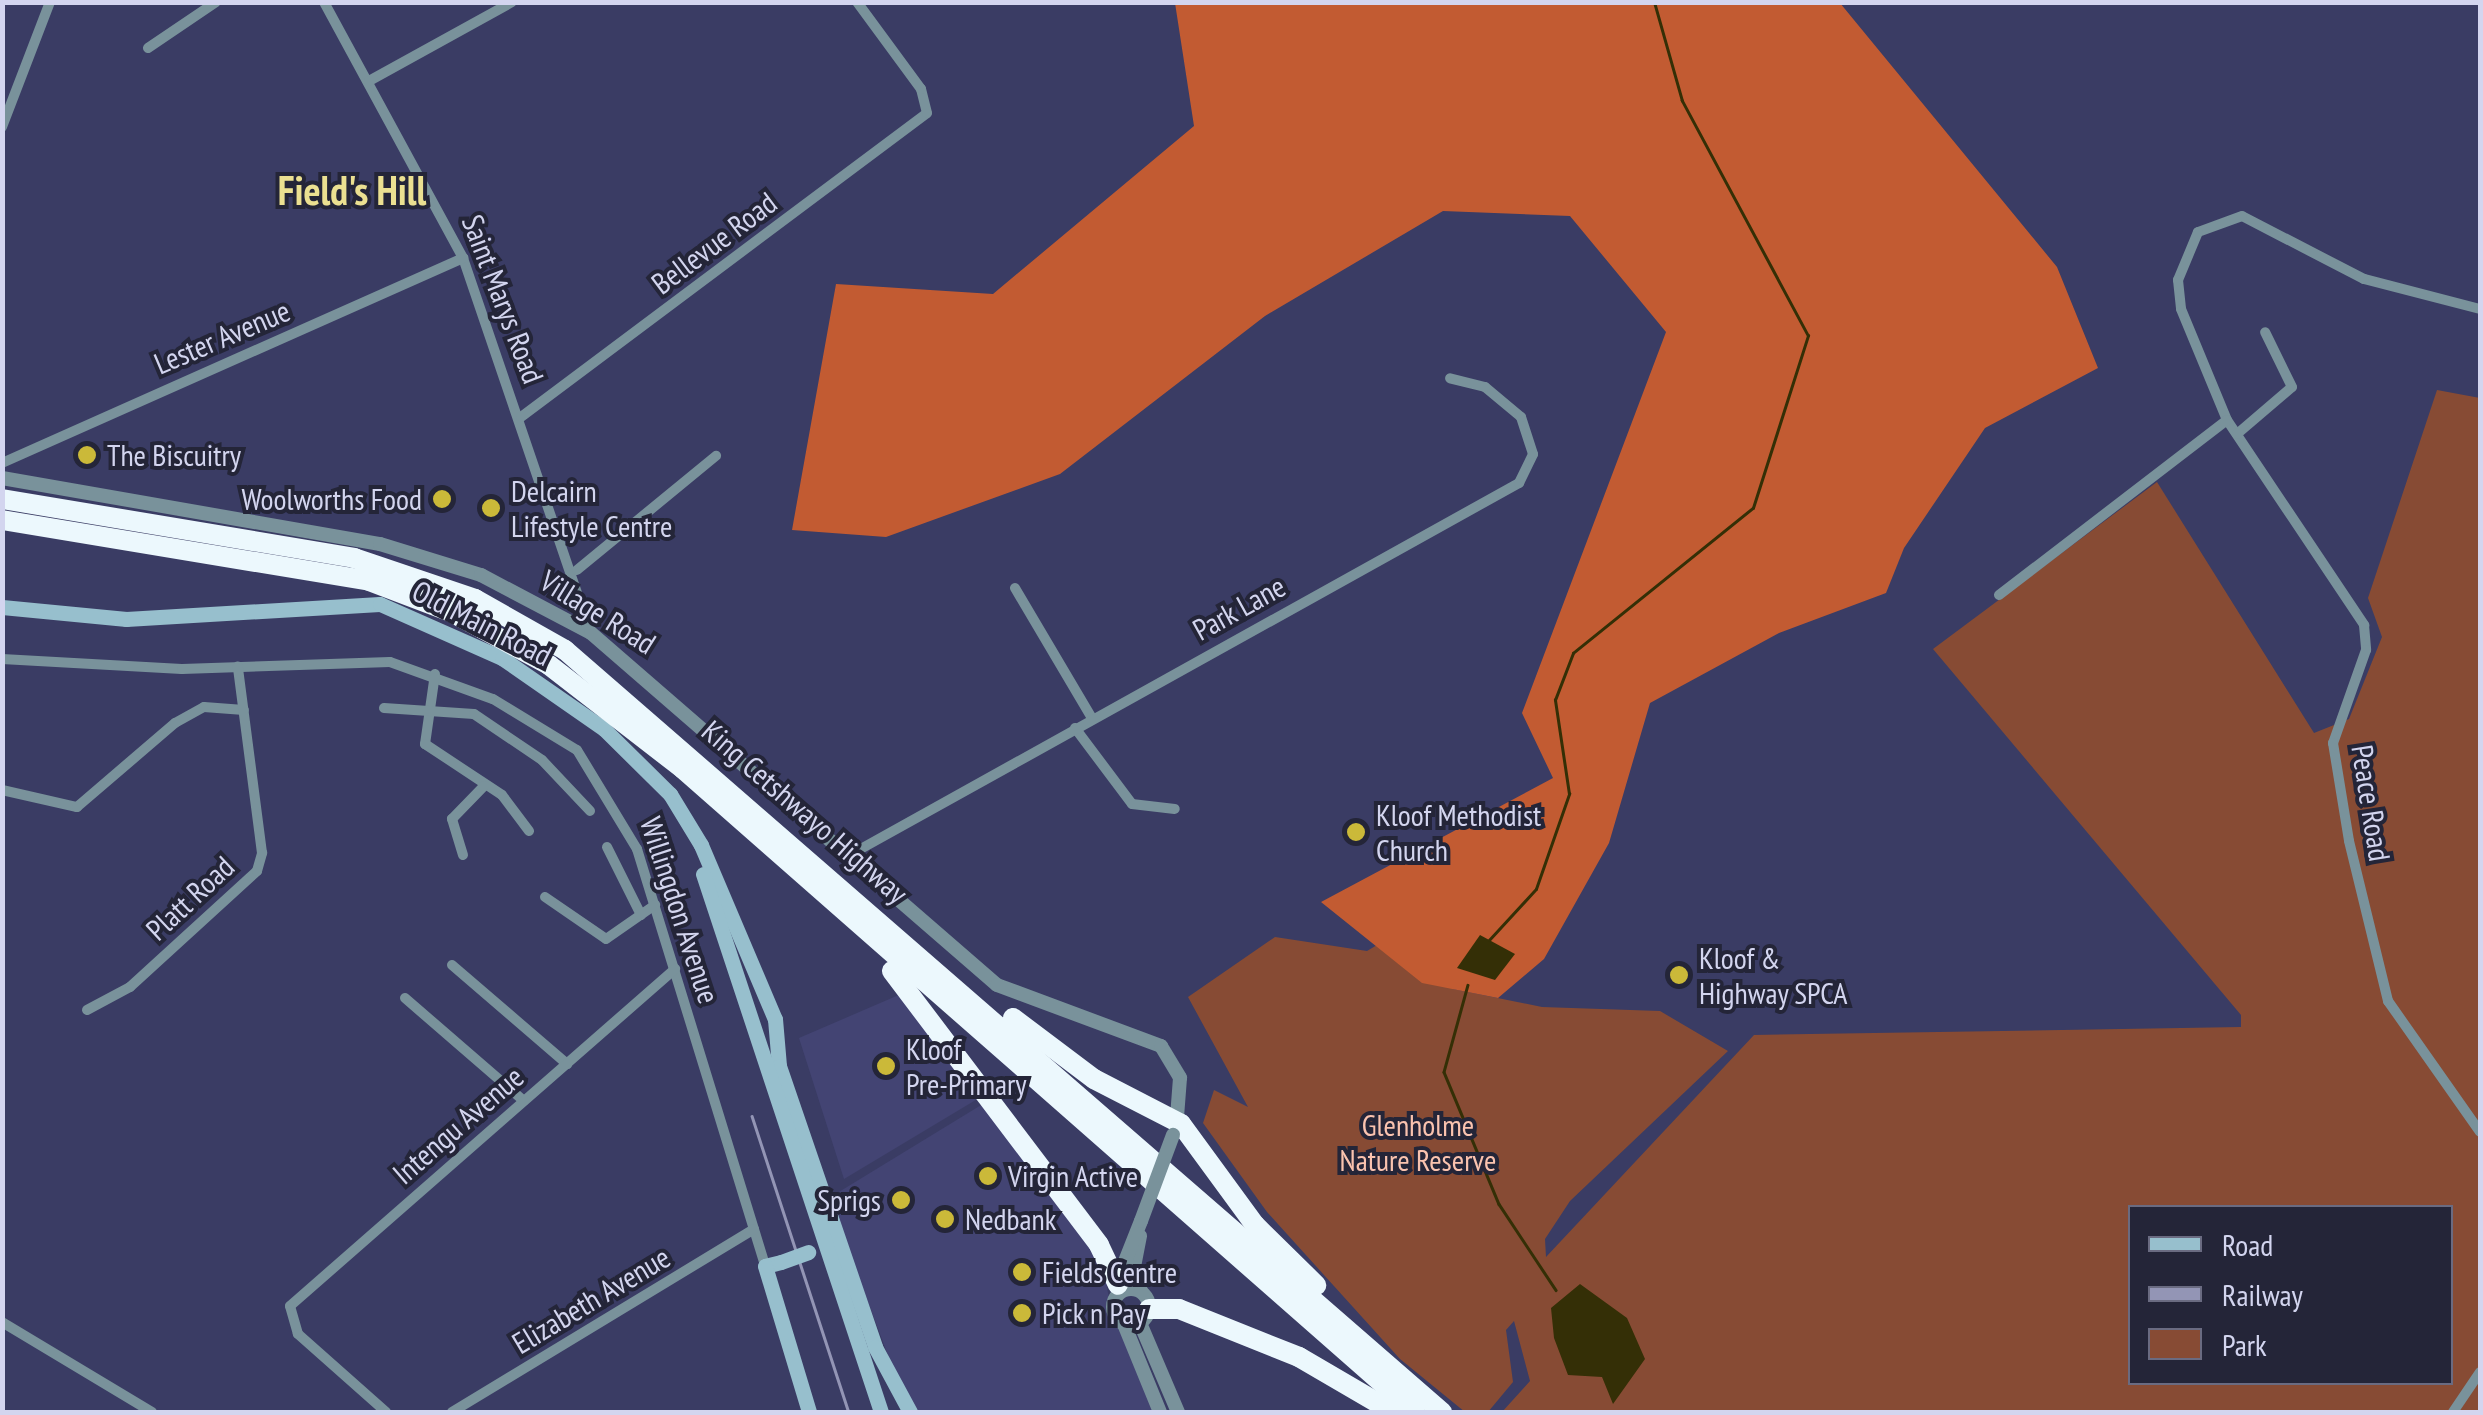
<!DOCTYPE html>
<style>
body{margin:0}
#map{position:relative;width:2483px;height:1415px;overflow:hidden;background:#3a3c64;font-family:"PT Sans Narrow",sans-serif}
div>[style]{position:absolute}
.built>*{inset:0;background:#434473}
.green>*{inset:0;background:#874b34}
.forest>*{inset:0;background:#c25b32}
.water>*{inset:0;background:#342f06}
.stream>*{height:2.5px;margin:-1.25px;padding:0 1.25px;transform-origin:1.25px;border-radius:1.25px;background:#342f06}
.minor>*{height:10px;margin:-5px;padding:0 5px;transform-origin:5px;border-radius:5px;background:#79929b}
.tertiary>*{height:14px;margin:-7px;padding:0 7px;transform-origin:7px;border-radius:7px;background:#79929b}
.tertiary>.ring{margin:-7px;padding:0;box-sizing:content-box;background:none;border:14px solid #79929b;border-radius:50%}
.secondary>*{height:15px;margin:-7.5px;padding:0 7.5px;transform-origin:7.5px;border-radius:7.5px;background:#97bfcd}
.motorway>*{height:20px;margin:-10px;padding:0 10px;transform-origin:10px;border-radius:10px;background:#ecf8fd}
.rail>*{height:2.5px;margin:-1.25px;padding:0 1.25px;transform-origin:1.25px;border-radius:1.25px;background:#9395b5}
.tertiary-bridge>*{height:14px;margin:-7px;padding:0 7px;transform-origin:7px;border-radius:7px;background:#79929b}
.secondary-bridge>*{height:15px;margin:-7.5px;padding:0 7.5px;transform-origin:7.5px;border-radius:7.5px;background:#97bfcd}
.dots>*{width:28px;height:28px;translate:-50% -50%;box-sizing:border-box;border:5px solid #242538;border-radius:50%}
span{translate:-50% -50%;white-space:nowrap;text-align:center;line-height:1.15;-webkit-text-stroke:8px #242538;paint-order:stroke}
.street-label{font-size:30px;color:#d3d5ef}
.poi-label{font-size:30px;color:#d3d5ef}
.left{translate:0 -50%;text-align:left}
.right{translate:-100% -50%;text-align:right}
.park-label{font-size:30px;color:#fac3af}
.district-label{font-size:40px;color:#ebe091;font-weight:700}
.frame{position:absolute;inset:0;border:5px solid #d3d5ef;pointer-events:none}
.legend{position:absolute;left:2128px;top:1205px;width:325px;height:180px;box-sizing:border-box;background:#242538;border:2px solid #6a6b81;margin:0;padding:12px 18px;list-style:none;font-size:30px;color:#d3d5ef}
.legend li{display:flex;align-items:center;gap:20px;height:50px}
.legend b{width:50px;border:2px solid #6a6b81}
</style>
<div id="map">
<div class="built">
<div style="clip-path:polygon(908px 991px,984px 1095px,844px 1179px,799px 1038px)"></div>
<div style="clip-path:polygon(991px 1099px,1101px 1257px,1112px 1314px,1157px 1412px,917px 1412px,898px 1382px,829px 1198px)"></div>
</div>
<div class="green">
<div style="clip-path:polygon(evenodd,2437px 390px,2480px 398px,2480px 1412px,1502px 1412px,1530px 1381px,1514px 1321px,1506px 1330px,1513px 1382px,1488px 1412px,1465px 1412px,1400px 1359px,1267px 1212px,1203px 1123px,1214px 1090px,1248px 1107px,1188px 997px,1275px 937px,1367px 951px,1392px 936px,1453px 989px,1542px 1007px,1660px 1011px,1728px 1051px,1570px 1201px,1545px 1239px,1546px 1257px,1754px 1035px,2241px 1027px,2241px 1015px,1933px 649px,2157px 482px,2314px 733px,2349px 719px,2382px 637px,2368px 598px,2437px 390px,2130px 1208px,2450px 1208px,2450px 1382px,2130px 1382px,2130px 1208px)"></div>
</div>
<div class="forest">
<div style="clip-path:polygon(1175px 3px,1840px 3px,2057px 267px,2098px 368px,1985px 428px,1904px 548px,1886px 593px,1779px 633px,1650px 703px,1609px 843px,1544px 959px,1498px 998px,1422px 983px,1321px 902px,1553px 778px,1522px 713px,1666px 332px,1570px 216px,1443px 211px,1265px 316px,1060px 474px,886px 537px,792px 530px,836px 284px,993px 294px,1194px 126px)"></div>
</div>
<div class="water">
<div style="clip-path:polygon(1480px 935px,1515px 954px,1495px 980px,1457px 968px)"></div>
<div style="clip-path:polygon(1580px 1284px,1627px 1318px,1645px 1359px,1613px 1404px,1602px 1377px,1568px 1375px,1554px 1338px,1551px 1308px)"></div>
</div>
<div class="stream">
<div style="left:1489px;top:940px;width:69px;rotate:-47.3deg"></div>
<div style="left:1536px;top:889px;width:101px;rotate:-70.8deg"></div>
<div style="left:1569px;top:794px;width:95px;rotate:-98.5deg"></div>
<div style="left:1555px;top:700px;width:50px;rotate:-69deg"></div>
<div style="left:1573px;top:653px;width:231px;rotate:-38.9deg"></div>
<div style="left:1753px;top:508px;width:181px;rotate:-72.3deg"></div>
<div style="left:1808px;top:336px;width:267px;rotate:-118.2deg"></div>
<div style="left:1682px;top:101px;width:103px;rotate:-105.8deg"></div>
<div style="left:1468px;top:985px;width:90px;rotate:105.4deg"></div>
<div style="left:1444px;top:1072px;width:143px;rotate:67.4deg"></div>
<div style="left:1499px;top:1204px;width:103px;rotate:56.5deg"></div>
</div>
<div class="minor">
<div style="left:324px;top:2px;width:291px;rotate:61.5deg"></div>
<div style="left:463px;top:258px;width:396px;rotate:71.2deg"></div>
<div style="left:148px;top:48px;width:82px;rotate:-34.1deg"></div>
<div style="left:369px;top:81px;width:163px;rotate:-28.9deg"></div>
<div style="left:2px;top:127px;width:134px;rotate:-69deg"></div>
<div style="left:2480px;top:309px;width:120px;rotate:-165.5deg"></div>
<div style="left:2364px;top:279px;width:137px;rotate:-152.7deg"></div>
<div style="left:2242px;top:216px;width:47px;rotate:160deg"></div>
<div style="left:2198px;top:232px;width:52px;rotate:112.6deg"></div>
<div style="left:2178px;top:280px;width:29px;rotate:84deg"></div>
<div style="left:2181px;top:309px;width:120px;rotate:67.5deg"></div>
<div style="left:2227px;top:420px;width:247px;rotate:56.2deg"></div>
<div style="left:2364px;top:625px;width:25px;rotate:85deg"></div>
<div style="left:2366px;top:650px;width:99px;rotate:109.5deg"></div>
<div style="left:2333px;top:743px;width:99px;rotate:80.7deg"></div>
<div style="left:2349px;top:841px;width:165px;rotate:76.3deg"></div>
<div style="left:2388px;top:1001px;width:160px;rotate:54.9deg"></div>
<div style="left:521px;top:417px;width:507px;rotate:-36.82deg"></div>
<div style="left:927px;top:113px;width:25px;rotate:-104deg"></div>
<div style="left:921px;top:89px;width:108px;rotate:-126.3deg"></div>
<div style="left:2237px;top:434px;width:72px;rotate:-40.5deg"></div>
<div style="left:2292px;top:387px;width:61px;rotate:-116.1deg"></div>
<div style="left:2px;top:463px;width:505px;rotate:-23.97deg"></div>
<div style="left:577px;top:570px;width:180px;rotate:-39.4deg"></div>
<div style="left:1015px;top:588px;width:151px;rotate:59.4deg"></div>
<div style="left:1999px;top:595px;width:287px;rotate:-37.5deg"></div>
<div style="left:2px;top:659px;width:180px;rotate:3.2deg"></div>
<div style="left:182px;top:669px;width:208px;rotate:-1.9deg"></div>
<div style="left:390px;top:662px;width:109px;rotate:19.8deg"></div>
<div style="left:493px;top:699px;width:98px;rotate:31.3deg"></div>
<div style="left:577px;top:750px;width:116px;rotate:58.8deg"></div>
<div style="left:637px;top:849px;width:436px;rotate:72.9deg"></div>
<div style="left:435px;top:674px;width:71px;rotate:98.1deg"></div>
<div style="left:425px;top:744px;width:92px;rotate:33.5deg"></div>
<div style="left:502px;top:795px;width:45px;rotate:53.1deg"></div>
<div style="left:384px;top:708px;width:90px;rotate:3.8deg"></div>
<div style="left:474px;top:714px;width:82px;rotate:34.1deg"></div>
<div style="left:542px;top:760px;width:70px;rotate:46.7deg"></div>
<div style="left:1075px;top:728px;width:95px;rotate:53.1deg"></div>
<div style="left:1132px;top:804px;width:43px;rotate:6.6deg"></div>
<div style="left:2px;top:790px;width:77px;rotate:12.8deg"></div>
<div style="left:77px;top:807px;width:129px;rotate:-40.6deg"></div>
<div style="left:175px;top:723px;width:33px;rotate:-29deg"></div>
<div style="left:204px;top:707px;width:40px;rotate:4.3deg"></div>
<div style="left:607px;top:847px;width:76px;rotate:63.4deg"></div>
<div style="left:463px;top:855px;width:38px;rotate:-107deg"></div>
<div style="left:452px;top:819px;width:46px;rotate:-45.9deg"></div>
<div style="left:848px;top:856px;width:768px;rotate:-29.07deg"></div>
<div style="left:1519px;top:483px;width:32px;rotate:-64deg"></div>
<div style="left:1533px;top:454px;width:39px;rotate:-108deg"></div>
<div style="left:1521px;top:417px;width:47px;rotate:-140.2deg"></div>
<div style="left:1485px;top:387px;width:36px;rotate:-166deg"></div>
<div style="left:545px;top:897px;width:74px;rotate:34.5deg"></div>
<div style="left:606px;top:939px;width:60px;rotate:-34.8deg"></div>
<div style="left:452px;top:965px;width:152px;rotate:40.7deg"></div>
<div style="left:405px;top:998px;width:157px;rotate:40.9deg"></div>
<div style="left:87px;top:1010px;width:49px;rotate:-28.1deg"></div>
<div style="left:130px;top:987px;width:172px;rotate:-42.4deg"></div>
<div style="left:257px;top:871px;width:19px;rotate:-74deg"></div>
<div style="left:262px;top:853px;width:188px;rotate:-97.4deg"></div>
<div style="left:2px;top:1322px;width:175px;rotate:31deg"></div>
<div style="left:386px;top:1412px;width:118px;rotate:-138.4deg"></div>
<div style="left:298px;top:1334px;width:29px;rotate:-106deg"></div>
<div style="left:290px;top:1306px;width:512px;rotate:-41.2deg"></div>
<div style="left:452px;top:1412px;width:353px;rotate:-31.2deg"></div>
<div style="left:2453px;top:1412px;width:48px;rotate:-56deg"></div>
</div>
<div class="tertiary">
<div style="left:2px;top:478px;width:384px;rotate:9.9deg"></div>
<div style="left:380px;top:544px;width:106px;rotate:17.1deg"></div>
<div style="left:481px;top:575px;width:124px;rotate:27.8deg"></div>
<div style="left:591px;top:633px;width:537px;rotate:40.93deg"></div>
<div style="left:997px;top:985px;width:175px;rotate:20.4deg"></div>
<div style="left:1161px;top:1046px;width:37px;rotate:59deg"></div>
<div style="left:1180px;top:1078px;width:52px;rotate:94.4deg"></div>
<div style="left:1140px;top:1236px;width:36px;rotate:101deg"></div>
<div style="left:1133px;top:1271px;width:22px;rotate:68deg"></div>
<div style="left:1118px;top:1279px;width:62px;rotate:-68.4deg"></div>
<div class="ring" style="left:1113px;top:1289px;width:22px;height:22px"></div>
<div style="left:1140px;top:1323px;width:97px;rotate:66.9deg"></div>
<div style="left:1124px;top:1324px;width:95px;rotate:67.8deg"></div>
</div>
<div class="secondary">
<div style="left:2px;top:607px;width:125px;rotate:5.5deg"></div>
<div style="left:126px;top:619px;width:254px;rotate:-3.4deg"></div>
<div style="left:380px;top:604px;width:133px;rotate:23.9deg"></div>
<div style="left:502px;top:658px;width:124px;rotate:34.8deg"></div>
<div style="left:604px;top:729px;width:93px;rotate:44.6deg"></div>
<div style="left:670px;top:794px;width:60px;rotate:58.7deg"></div>
<div style="left:701px;top:845px;width:189px;rotate:67deg"></div>
<div style="left:775px;top:1019px;width:47px;rotate:85.1deg"></div>
<div style="left:779px;top:1066px;width:297px;rotate:71.1deg"></div>
<div style="left:875px;top:1347px;width:74px;rotate:61.7deg"></div>
<div style="left:703px;top:874px;width:567px;rotate:71.69deg"></div>
<div style="left:781px;top:1262px;width:16px;rotate:166deg"></div>
<div style="left:765px;top:1266px;width:152px;rotate:73.2deg"></div>
</div>
<div class="motorway">
<div style="left:2px;top:499px;width:357px;rotate:9.5deg"></div>
<div style="left:354px;top:558px;width:128px;rotate:18.7deg"></div>
<div style="left:475px;top:599px;width:103px;rotate:29.5deg"></div>
<div style="left:565px;top:650px;width:1162px;rotate:40.99deg"></div>
<div style="left:2px;top:520px;width:372px;rotate:9.4deg"></div>
<div style="left:369px;top:581px;width:88px;rotate:20.7deg"></div>
<div style="left:451px;top:612px;width:111px;rotate:28.4deg"></div>
<div style="left:549px;top:665px;width:170px;rotate:37.8deg"></div>
<div style="left:683px;top:769px;width:974px;rotate:41.3deg"></div>
<div style="left:892px;top:971px;width:343px;rotate:52.9deg"></div>
<div style="left:1099px;top:1245px;width:44px;rotate:64.6deg"></div>
<div style="left:1013px;top:1018px;width:101px;rotate:37deg"></div>
<div style="left:1094px;top:1079px;width:98px;rotate:27.3deg"></div>
<div style="left:1181px;top:1124px;width:125px;rotate:53.8deg"></div>
<div style="left:1255px;top:1225px;width:86px;rotate:44.5deg"></div>
<div style="left:1149px;top:1309px;width:30px"></div>
<div style="left:1179px;top:1309px;width:129px;rotate:21.8deg"></div>
<div style="left:1299px;top:1357px;width:109px;rotate:30.3deg"></div>
</div>
<div class="rail">
<div style="left:752px;top:1116px;width:311px;rotate:71.9deg"></div>
</div>
<div class="tertiary-bridge">
<div style="left:1141px;top:1221px;width:92px;rotate:-69.6deg"></div>
</div>
<div class="secondary-bridge">
<div style="left:781px;top:1262px;width:29px;rotate:-20deg"></div>
</div>
<div class="dots">
<div style="left:87px;top:455px;background:#cbb939"></div>
<div style="left:442px;top:499px;background:#cbb939"></div>
<div style="left:491px;top:508px;background:#cbb939"></div>
<div style="left:1356px;top:832px;background:#cbb939"></div>
<div style="left:1679px;top:975px;background:#cbb939"></div>
<div style="left:886px;top:1066px;background:#cbb939"></div>
<div style="left:988px;top:1176px;background:#cbb939"></div>
<div style="left:901px;top:1200px;background:#cbb939"></div>
<div style="left:945px;top:1219px;background:#cbb939"></div>
<div style="left:1022px;top:1272px;background:#cbb939"></div>
<div style="left:1022px;top:1313px;background:#cbb939"></div>
</div>
<div class="street-label">
<span style="left:714px;top:243px;rotate:-37deg">Bellevue Road</span>
<span style="left:503px;top:299px;rotate:69deg">Saint Marys Road</span>
<span style="left:222px;top:337px;rotate:-23deg">Lester Avenue</span>
<span style="left:1239px;top:608px;rotate:-29deg">Park Lane</span>
<span style="left:598px;top:612px;rotate:32deg">Village Road</span>
<span style="left:482px;top:623px;rotate:27deg">Old Main Road</span>
<span style="left:2371px;top:803px;rotate:81deg">Peace Road</span>
<span style="left:805px;top:812px;rotate:41deg">King Cetshwayo Highway</span>
<span style="left:190px;top:898px;rotate:-43deg">Platt Road</span>
<span style="left:680px;top:910px;rotate:72deg">Willingdon Avenue</span>
<span style="left:458px;top:1125px;rotate:-41deg">Intengu Avenue</span>
<span style="left:591px;top:1300px;rotate:-31deg">Elizabeth Avenue</span>
</div>
<div class="poi-label">
<span class="left" style="left:107px;top:455px">The Biscuitry</span>
<span class="left" style="left:511px;top:508px">Delcairn<br>Lifestyle Centre</span>
<span class="right" style="left:422px;top:499px">Woolworths Food</span>
<span class="left" style="left:1376px;top:832px">Kloof Methodist<br>Church</span>
<span class="left" style="left:1699px;top:975px">Kloof &amp;<br>Highway SPCA</span>
<span class="left" style="left:906px;top:1066px">Kloof<br>Pre-Primary</span>
<span class="left" style="left:1008px;top:1176px">Virgin Active</span>
<span class="right" style="left:881px;top:1200px">Sprigs</span>
<span class="left" style="left:965px;top:1219px">Nedbank</span>
<span class="left" style="left:1042px;top:1272px">Fields Centre</span>
<span class="left" style="left:1042px;top:1313px">Pick n Pay</span>
</div>
<div class="park-label">
<span style="left:1418px;top:1142px">Glenholme<br>Nature Reserve</span>
</div>
<div class="district-label">
<span style="left:352px;top:190px">Field's Hill</span>
</div>
<div class="frame"></div>
<ul class="legend">
<li><b style="height:12px;background:#97bfcd"></b>Road</li>
<li><b style="height:12px;background:#9395b5"></b>Railway</li>
<li><b style="height:28px;background:#874b34"></b>Park</li>
</ul>
</div>
